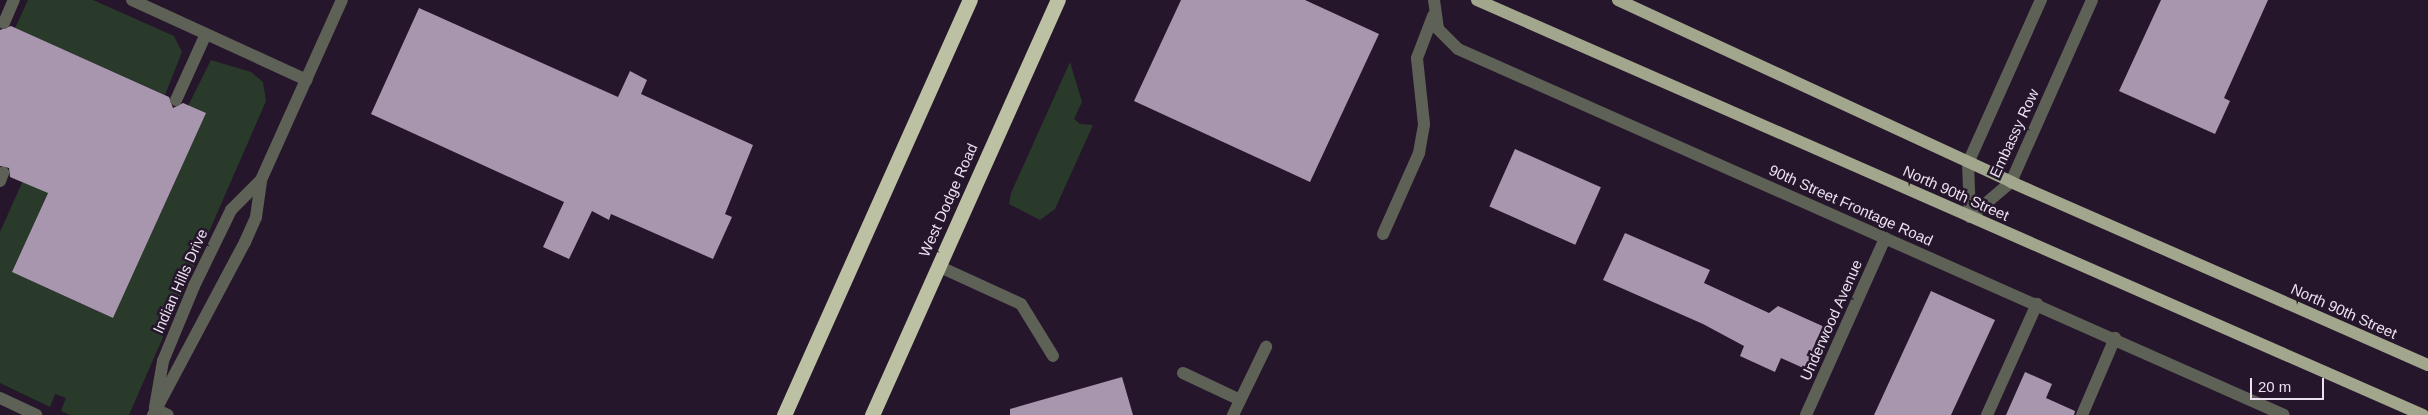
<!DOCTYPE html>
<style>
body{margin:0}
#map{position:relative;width:2428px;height:415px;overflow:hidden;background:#25162b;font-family:Helvetica,sans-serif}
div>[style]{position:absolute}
.green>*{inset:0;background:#293a2b}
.building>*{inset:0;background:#a896af;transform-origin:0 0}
.minor>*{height:12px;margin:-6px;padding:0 6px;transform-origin:6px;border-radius:6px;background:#5e6155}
.major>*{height:12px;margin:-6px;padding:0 6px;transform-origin:6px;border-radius:6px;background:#a1a68c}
.highway>*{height:15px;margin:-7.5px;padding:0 7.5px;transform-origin:7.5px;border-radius:7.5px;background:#bcc1a3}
span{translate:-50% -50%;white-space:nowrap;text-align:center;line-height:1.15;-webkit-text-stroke:5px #25162b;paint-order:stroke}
.street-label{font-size:15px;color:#ebe1f0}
.scale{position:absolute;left:2250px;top:378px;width:74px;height:22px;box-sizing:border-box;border:2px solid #ebe1f0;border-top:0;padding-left:6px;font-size:15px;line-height:18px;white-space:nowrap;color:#ebe1f0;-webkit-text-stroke:4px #25162b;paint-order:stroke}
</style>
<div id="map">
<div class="green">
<div style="clip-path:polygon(28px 0,93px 0,174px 36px,182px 52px,165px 95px,15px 28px)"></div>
<div style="clip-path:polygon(211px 60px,251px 72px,263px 82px,266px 101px,129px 415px,70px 415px,61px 411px,66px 398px,55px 394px,50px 407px,0 383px,0 232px,42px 138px,67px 150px,12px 272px,113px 318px,205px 114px,188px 106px)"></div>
<div style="clip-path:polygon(1070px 62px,1082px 102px,1074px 119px,1080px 124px,1093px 125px,1055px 209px,1040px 220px,1009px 204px,1011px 193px)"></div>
</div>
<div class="building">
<div style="clip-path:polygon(1181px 0,1305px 0,1379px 34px,1310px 182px,1134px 101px)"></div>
<div style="clip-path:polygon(2161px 0,2268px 0,2224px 98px,2230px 101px,2215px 134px,2119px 91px)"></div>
<div style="clip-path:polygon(419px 8px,618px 97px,630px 71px,647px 80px,641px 94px,753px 145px,725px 214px,732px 217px,713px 259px,611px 214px,609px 220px,592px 211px,569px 259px,543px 247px,564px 202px,371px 114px)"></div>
<div style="clip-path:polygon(11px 26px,169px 97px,173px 108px,183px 103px,206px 113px,113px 318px,12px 272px,48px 193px,10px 177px,9px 168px,0 166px,0 30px)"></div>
<div style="left:1515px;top:149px;width:94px;height:63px;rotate:24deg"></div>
<div style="clip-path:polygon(1625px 233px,1710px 270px,1704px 283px,1769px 313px,1778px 306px,1829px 329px,1810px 371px,1781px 358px,1775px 372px,1740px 356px,1744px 346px,1703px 324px,1603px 280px)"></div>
<div style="clip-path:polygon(1931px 291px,1995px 320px,1951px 415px,1874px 415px)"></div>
<div style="clip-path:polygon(2025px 372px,2052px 384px,2046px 398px,2075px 411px,2074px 415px,2006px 415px)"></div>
<div style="clip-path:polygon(1122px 377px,1133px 415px,1010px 415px,1010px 409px)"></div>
</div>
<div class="minor">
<div style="left:132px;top:0;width:192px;rotate:24.6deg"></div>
<div style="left:1434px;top:0;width:29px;rotate:82deg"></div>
<div style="left:1438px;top:29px;width:28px;rotate:45deg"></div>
<div style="left:1458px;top:49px;width:903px;rotate:23.9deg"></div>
<div style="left:4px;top:23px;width:25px;rotate:-67deg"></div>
<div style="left:176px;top:100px;width:72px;rotate:-65.6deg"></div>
<div style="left:0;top:181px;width:9px;rotate:-69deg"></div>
<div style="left:1970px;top:217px;width:54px;rotate:-40.5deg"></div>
<div style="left:2011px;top:182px;width:199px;rotate:-66deg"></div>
<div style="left:1970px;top:217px;width:54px;rotate:-92.1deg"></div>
<div style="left:1968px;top:163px;width:179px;rotate:-65.9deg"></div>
<div style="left:1383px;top:234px;width:89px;rotate:-66deg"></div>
<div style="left:1419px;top:153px;width:29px;rotate:-80deg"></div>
<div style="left:1424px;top:124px;width:66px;rotate:-96.1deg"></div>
<div style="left:1417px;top:58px;width:45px;rotate:-69.1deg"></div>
<div style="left:938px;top:266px;width:91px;rotate:24.6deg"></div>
<div style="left:1021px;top:304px;width:61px;rotate:58.4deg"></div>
<div style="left:1183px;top:373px;width:63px;rotate:25.3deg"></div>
<div style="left:0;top:398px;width:40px;rotate:25deg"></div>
<div style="left:155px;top:407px;width:47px;rotate:-80.1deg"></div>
<div style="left:163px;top:361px;width:81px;rotate:-67.5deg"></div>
<div style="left:194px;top:286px;width:85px;rotate:-64deg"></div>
<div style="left:231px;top:210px;width:42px;rotate:-45deg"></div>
<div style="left:155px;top:409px;width:14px;rotate:25deg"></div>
<div style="left:153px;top:415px;width:196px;rotate:-62deg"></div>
<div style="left:245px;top:242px;width:27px;rotate:-66deg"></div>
<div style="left:256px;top:217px;width:37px;rotate:-82deg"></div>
<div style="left:261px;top:180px;width:197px;rotate:-65.8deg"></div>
<div style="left:1233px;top:415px;width:76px;rotate:-64.1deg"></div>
<div style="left:1806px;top:415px;width:194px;rotate:-65.9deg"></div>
<div style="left:1987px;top:415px;width:122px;rotate:-65.8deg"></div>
<div style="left:2082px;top:415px;width:84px;rotate:-66.8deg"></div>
</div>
<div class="major">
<div style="left:1477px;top:0;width:1033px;rotate:23.69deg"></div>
<div style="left:1618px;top:0;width:433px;rotate:24.8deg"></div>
<div style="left:2011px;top:182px;width:455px;rotate:23.7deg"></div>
</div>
<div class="highway">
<div style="left:784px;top:415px;width:455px;rotate:-65.9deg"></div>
<div style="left:872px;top:415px;width:455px;rotate:-65.9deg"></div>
</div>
<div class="street-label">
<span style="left:2014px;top:133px;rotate:-65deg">Embassy Row</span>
<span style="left:1956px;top:193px;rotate:24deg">North 90th Street</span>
<span style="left:948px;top:200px;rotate:-66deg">West Dodge Road</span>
<span style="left:1851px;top:205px;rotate:24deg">90th Street Frontage Road</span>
<span style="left:180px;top:281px;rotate:-66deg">Indian Hills Drive</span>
<span style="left:2344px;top:311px;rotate:24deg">North 90th Street</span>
<span style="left:1831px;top:320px;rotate:-66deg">Underwood Avenue</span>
</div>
<div class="scale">20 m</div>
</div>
